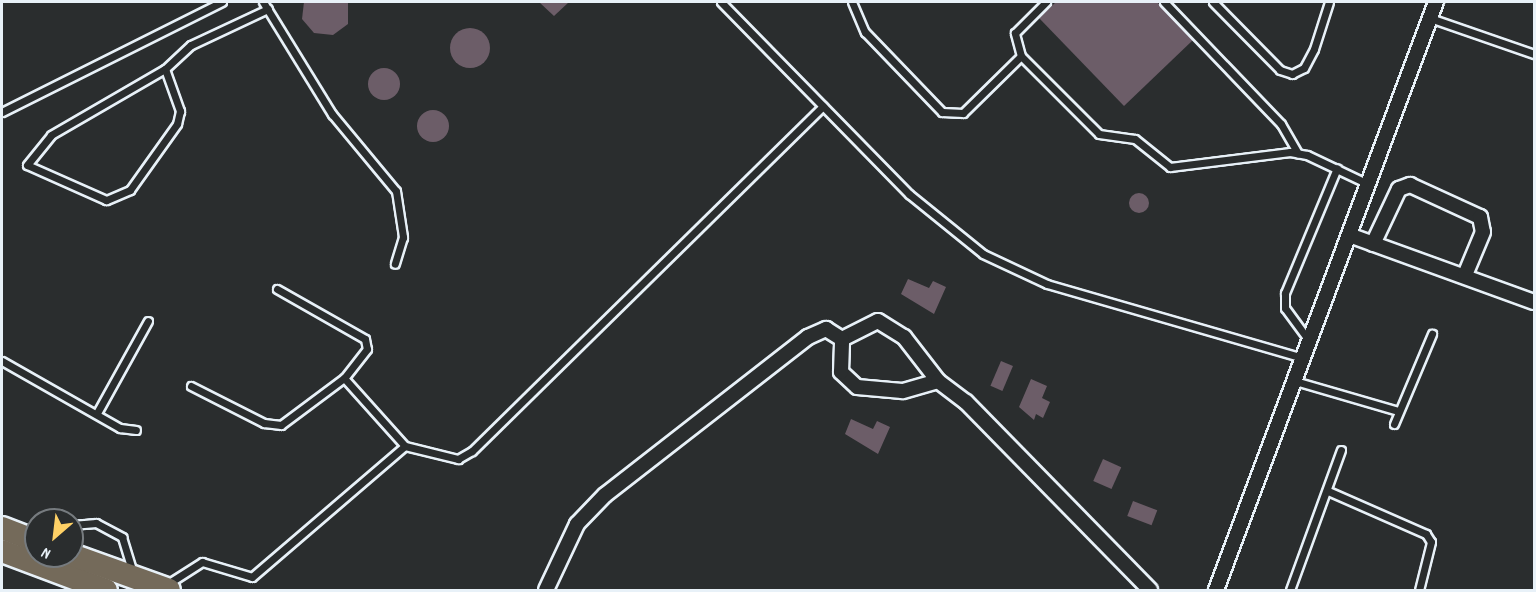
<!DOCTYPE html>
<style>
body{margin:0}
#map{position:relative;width:1536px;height:592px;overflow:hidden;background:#2a2d2e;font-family:Dekko,sans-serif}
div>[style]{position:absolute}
.building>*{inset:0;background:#6c5d68;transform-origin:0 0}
.round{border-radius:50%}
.roads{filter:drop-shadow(2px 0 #e8f1f8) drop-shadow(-2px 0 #e8f1f8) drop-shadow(0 2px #e8f1f8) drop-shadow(0 -2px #e8f1f8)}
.service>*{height:7px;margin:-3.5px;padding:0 3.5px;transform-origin:3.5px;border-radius:3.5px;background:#2a2d2e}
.minor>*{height:14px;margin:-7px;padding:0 7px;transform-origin:7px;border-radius:7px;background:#2a2d2e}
.trunk>*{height:22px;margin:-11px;padding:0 11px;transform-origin:11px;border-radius:11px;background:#746a5a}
span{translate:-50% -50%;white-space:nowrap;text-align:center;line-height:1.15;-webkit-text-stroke:4.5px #2a2d2e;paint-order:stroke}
.frame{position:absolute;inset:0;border:3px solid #e8f1f8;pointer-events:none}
.north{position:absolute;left:24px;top:508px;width:60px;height:60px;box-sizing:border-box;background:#2a2d2e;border:2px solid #767b7f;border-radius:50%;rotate:208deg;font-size:16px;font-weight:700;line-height:24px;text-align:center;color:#e8f1f8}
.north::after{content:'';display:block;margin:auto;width:21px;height:27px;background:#ffd166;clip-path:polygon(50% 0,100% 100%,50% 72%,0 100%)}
</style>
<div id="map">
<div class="building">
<div style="clip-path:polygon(304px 2px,348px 2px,348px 24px,333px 35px,314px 33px,302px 19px)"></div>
<div style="clip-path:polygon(539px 2px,569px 2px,554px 16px)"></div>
<div style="clip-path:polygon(1056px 2px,1157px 2px,1193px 40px,1124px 106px,1039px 18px)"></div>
<div class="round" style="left:450px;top:28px;width:40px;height:40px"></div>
<div class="round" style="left:368px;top:68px;width:32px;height:32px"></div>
<div class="round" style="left:417px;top:110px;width:32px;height:32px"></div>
<div class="round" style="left:1129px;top:193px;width:20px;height:20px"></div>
<div style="clip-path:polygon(908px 279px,929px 288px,933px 281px,946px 287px,934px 314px,901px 294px)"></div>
<div style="left:1001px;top:361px;width:13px;height:27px;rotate:23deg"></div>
<div style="clip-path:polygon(1031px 379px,1047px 386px,1042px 398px,1050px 402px,1043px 418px,1036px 414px,1034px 420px,1019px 407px)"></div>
<div style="clip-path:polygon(851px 419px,873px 429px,877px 421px,890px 427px,878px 454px,845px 434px)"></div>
<div style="left:1103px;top:459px;width:20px;height:24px;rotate:24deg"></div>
<div style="left:1133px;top:501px;width:26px;height:16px;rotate:21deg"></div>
</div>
<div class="roads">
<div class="service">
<div style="left:263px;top:2px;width:132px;rotate:58.4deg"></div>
<div style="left:332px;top:114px;width:100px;rotate:50.3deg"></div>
<div style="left:396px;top:191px;width:47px;rotate:81.3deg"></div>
<div style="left:403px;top:237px;width:28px;rotate:107deg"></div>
<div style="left:721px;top:2px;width:269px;rotate:45.6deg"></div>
<div style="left:909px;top:194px;width:95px;rotate:39deg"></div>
<div style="left:983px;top:254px;width:71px;rotate:25.1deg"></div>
<div style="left:1047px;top:284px;width:266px;rotate:16.1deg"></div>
<div style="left:852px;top:2px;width:33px;rotate:67deg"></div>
<div style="left:865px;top:32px;width:111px;rotate:46.1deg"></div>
<div style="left:942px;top:112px;width:21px;rotate:3deg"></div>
<div style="left:963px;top:113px;width:81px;rotate:-44.5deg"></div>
<div style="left:1021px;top:56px;width:110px;rotate:45deg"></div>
<div style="left:1099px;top:134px;width:36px;rotate:8deg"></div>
<div style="left:1135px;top:139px;width:45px;rotate:38.7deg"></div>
<div style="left:1170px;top:167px;width:121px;rotate:-7.1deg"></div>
<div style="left:1290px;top:152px;width:17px;rotate:10deg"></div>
<div style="left:1307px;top:155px;width:68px;rotate:25.4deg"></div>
<div style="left:1164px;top:2px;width:169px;rotate:46.2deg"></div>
<div style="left:1281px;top:124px;width:34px;rotate:60deg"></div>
<div style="left:1213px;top:2px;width:95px;rotate:45.4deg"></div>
<div style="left:1280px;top:70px;width:13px;rotate:18deg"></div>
<div style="left:1292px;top:74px;width:13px;rotate:-27deg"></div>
<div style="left:1304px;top:68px;width:21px;rotate:-62deg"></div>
<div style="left:1314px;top:49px;width:49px;rotate:-72.3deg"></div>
<div style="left:1430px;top:18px;width:110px;rotate:19.1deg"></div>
<div style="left:1021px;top:56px;width:24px;rotate:-105deg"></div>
<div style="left:1015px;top:33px;width:44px;rotate:-45deg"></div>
<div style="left:165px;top:69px;width:45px;rotate:70.3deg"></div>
<div style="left:180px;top:111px;width:13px;rotate:103deg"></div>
<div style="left:177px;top:124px;width:81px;rotate:125.5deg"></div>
<div style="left:130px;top:190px;width:26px;rotate:157deg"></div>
<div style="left:106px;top:200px;width:86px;rotate:-156.1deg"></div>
<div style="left:27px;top:165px;width:38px;rotate:-51deg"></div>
<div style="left:51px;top:135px;width:132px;rotate:-30.1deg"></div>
<div style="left:165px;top:69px;width:35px;rotate:-43deg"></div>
<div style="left:191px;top:45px;width:85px;rotate:-25.1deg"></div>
<div style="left:2px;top:112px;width:246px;rotate:-26.6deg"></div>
<div style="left:277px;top:289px;width:101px;rotate:29.6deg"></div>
<div style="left:365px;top:339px;width:10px;rotate:79deg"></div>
<div style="left:367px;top:349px;width:37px;rotate:128deg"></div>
<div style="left:344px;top:378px;width:91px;rotate:48.1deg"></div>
<div style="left:1310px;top:342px;width:42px;rotate:-126.3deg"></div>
<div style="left:1285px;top:308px;width:15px;rotate:-90deg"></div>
<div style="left:1285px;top:293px;width:135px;rotate:-67.4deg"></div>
<div style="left:2px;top:361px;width:136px;rotate:29.6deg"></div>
<div style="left:120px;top:428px;width:16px;rotate:7deg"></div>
<div style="left:1295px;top:381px;width:107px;rotate:16.2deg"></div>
<div style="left:191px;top:386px;width:82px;rotate:26.9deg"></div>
<div style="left:264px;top:423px;width:17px;rotate:7deg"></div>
<div style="left:281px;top:425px;width:79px;rotate:-36.7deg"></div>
<div style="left:97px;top:413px;width:105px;rotate:-61deg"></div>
<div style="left:1394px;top:424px;width:98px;rotate:-67.1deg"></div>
<div style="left:1328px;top:491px;width:107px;rotate:23.7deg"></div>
<div style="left:1426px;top:534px;width:9px;rotate:58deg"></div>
<div style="left:1431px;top:542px;width:49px;rotate:104deg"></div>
<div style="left:72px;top:525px;width:24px;rotate:-5deg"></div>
<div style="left:96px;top:523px;width:30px;rotate:28deg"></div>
<div style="left:122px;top:537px;width:37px;rotate:73deg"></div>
<div style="left:166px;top:585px;width:43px;rotate:-32.6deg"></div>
<div style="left:202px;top:562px;width:52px;rotate:16.7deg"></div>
<div style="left:252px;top:577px;width:201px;rotate:-40.6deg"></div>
<div style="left:405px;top:446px;width:55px;rotate:13.8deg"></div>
<div style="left:458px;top:459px;width:16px;rotate:-30deg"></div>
<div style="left:472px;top:451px;width:492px;rotate:-44.5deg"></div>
<div style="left:1290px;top:590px;width:149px;rotate:-70deg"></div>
</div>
<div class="minor">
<div style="left:1349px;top:235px;width:197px;rotate:19.9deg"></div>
<div style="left:1373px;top:244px;width:61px;rotate:-64.7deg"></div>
<div style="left:1399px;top:189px;width:12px;rotate:-20deg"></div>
<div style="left:1410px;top:185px;width:77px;rotate:24.6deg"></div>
<div style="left:1480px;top:217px;width:15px;rotate:79deg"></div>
<div style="left:1483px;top:232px;width:47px;rotate:112.7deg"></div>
<div style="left:938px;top:381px;width:37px;rotate:164deg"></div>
<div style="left:902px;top:391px;width:45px;rotate:-174.9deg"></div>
<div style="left:857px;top:387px;width:22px;rotate:-137deg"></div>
<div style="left:841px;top:372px;width:33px;rotate:-88deg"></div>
<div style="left:842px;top:339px;width:40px;rotate:-26.6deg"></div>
<div style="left:878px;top:321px;width:31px;rotate:32deg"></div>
<div style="left:904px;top:337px;width:56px;rotate:52.3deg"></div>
<div style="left:938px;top:381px;width:35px;rotate:37deg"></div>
<div style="left:966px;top:402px;width:263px;rotate:45.6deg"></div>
<div style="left:546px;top:590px;width:73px;rotate:-64.8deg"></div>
<div style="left:577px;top:524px;width:40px;rotate:-46deg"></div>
<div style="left:605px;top:495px;width:257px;rotate:-37.9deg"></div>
<div style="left:808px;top:337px;width:20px;rotate:-24deg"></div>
<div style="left:826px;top:329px;width:19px;rotate:32deg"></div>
<div style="left:1216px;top:590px;width:628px;rotate:-69.49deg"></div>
</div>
<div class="trunk">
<div style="left:2px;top:528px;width:36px;rotate:21deg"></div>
<div style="left:2px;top:551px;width:111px;rotate:20.6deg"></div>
<div style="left:72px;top:555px;width:103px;rotate:19.8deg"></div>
</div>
</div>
<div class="frame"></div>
<div class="north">N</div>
</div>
